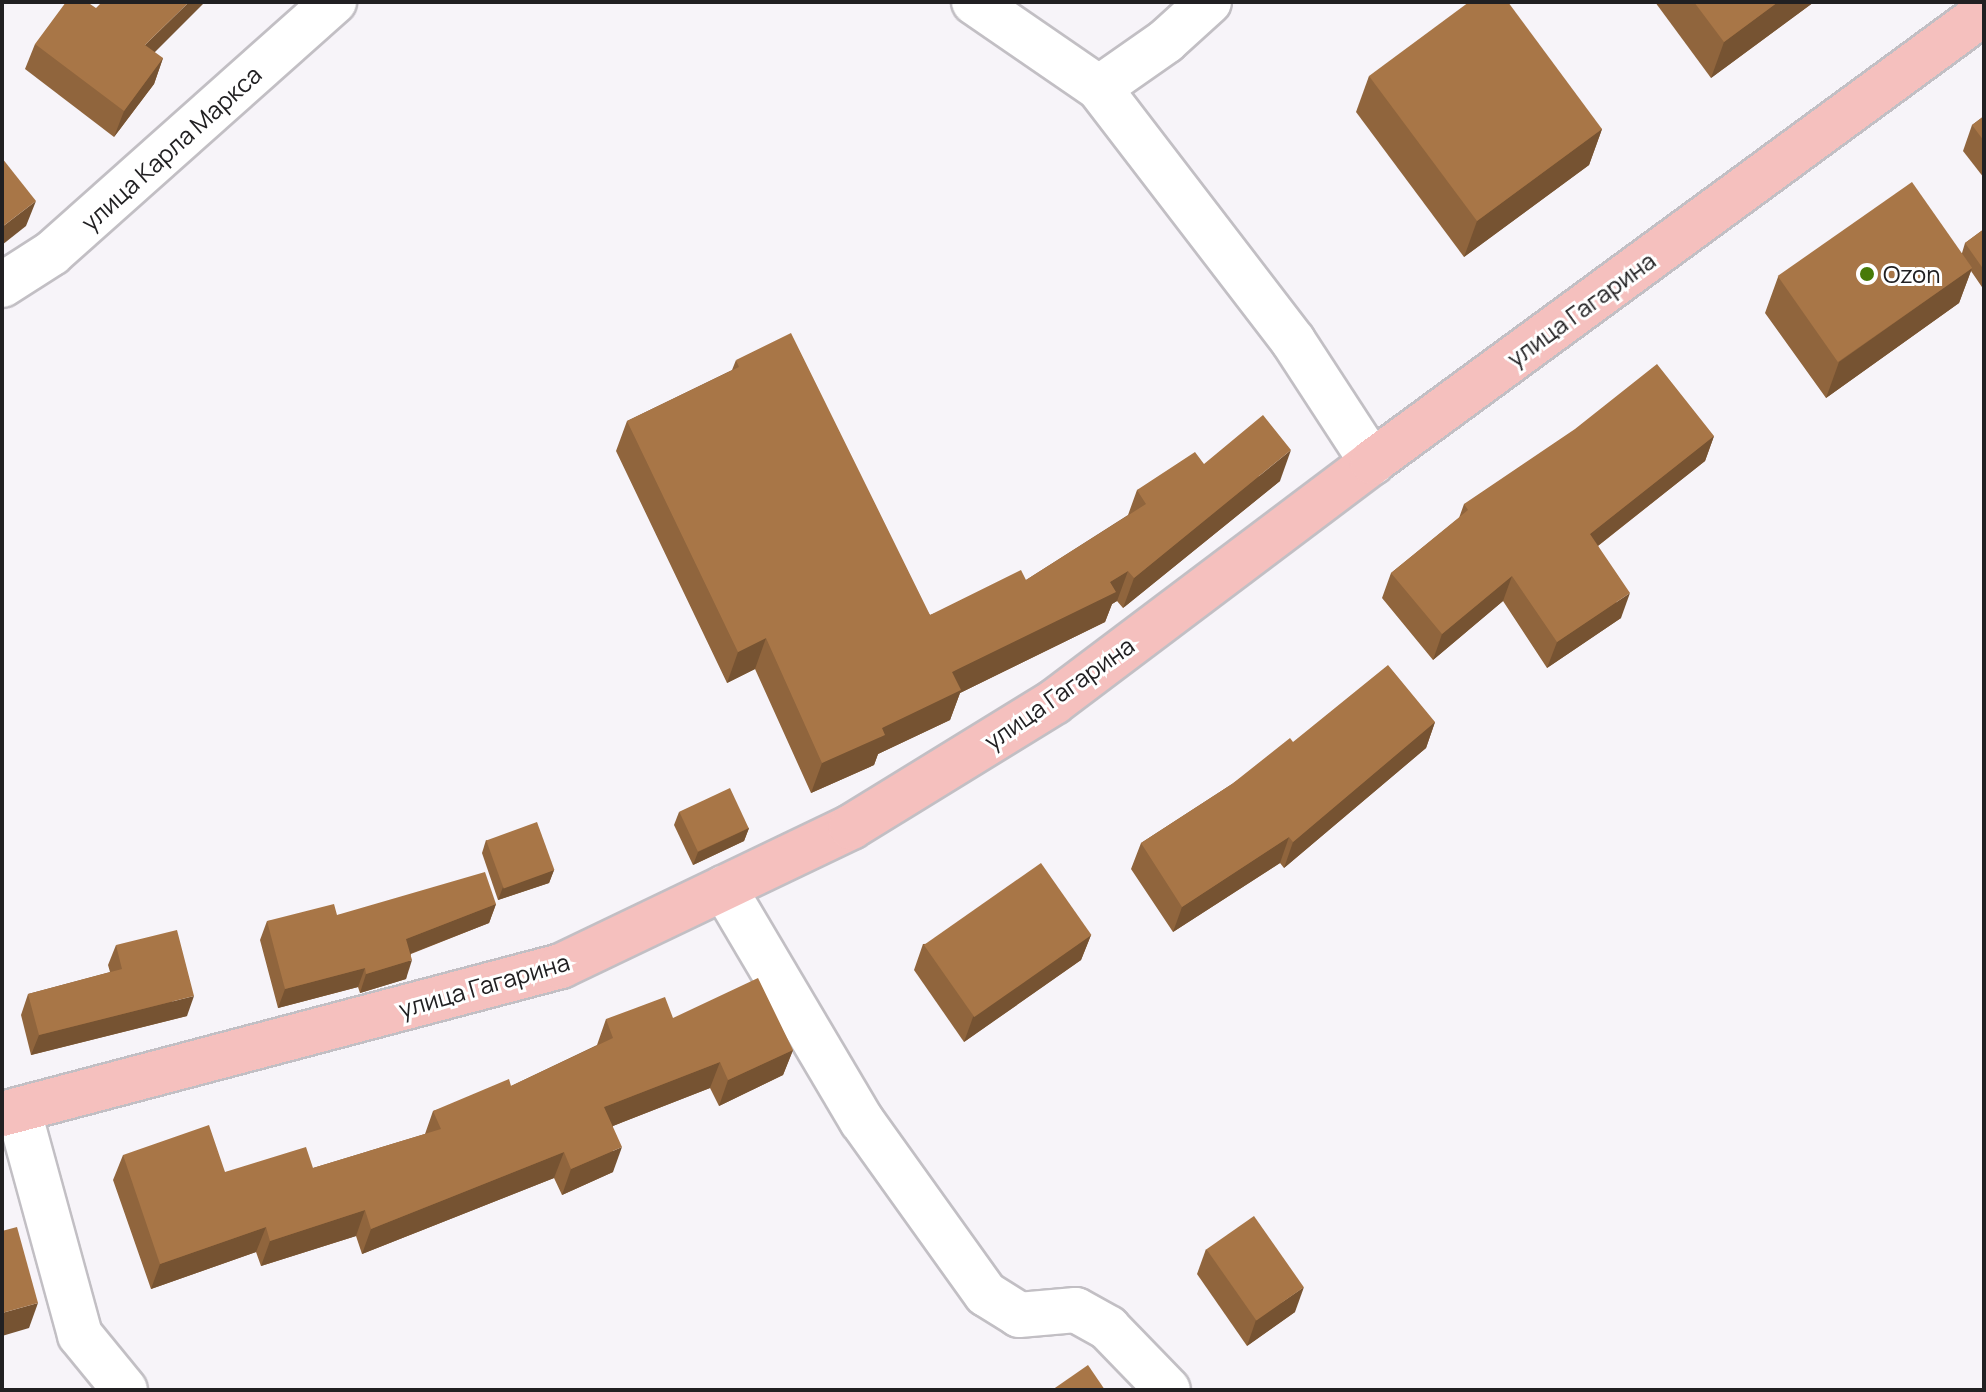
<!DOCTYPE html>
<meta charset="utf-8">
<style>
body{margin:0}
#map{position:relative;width:1986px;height:1392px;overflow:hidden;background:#f7f4f9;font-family:Manrope,sans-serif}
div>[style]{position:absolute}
.roads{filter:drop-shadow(2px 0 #c2bfc4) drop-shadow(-2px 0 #c2bfc4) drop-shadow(0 2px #c2bfc4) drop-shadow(0 -2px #c2bfc4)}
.minor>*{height:44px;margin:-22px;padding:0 22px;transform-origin:22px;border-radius:22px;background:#fff}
.major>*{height:44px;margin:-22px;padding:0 22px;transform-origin:22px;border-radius:22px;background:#f5c0be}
.wall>*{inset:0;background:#90653d}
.shaded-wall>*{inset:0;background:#765332}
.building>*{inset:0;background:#a87647;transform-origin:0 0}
.dots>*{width:22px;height:22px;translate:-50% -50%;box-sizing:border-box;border:4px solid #fff;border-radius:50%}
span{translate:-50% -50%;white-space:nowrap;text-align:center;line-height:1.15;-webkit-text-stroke:6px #fff;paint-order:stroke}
.street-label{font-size:24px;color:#212022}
.poi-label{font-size:24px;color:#212022}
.left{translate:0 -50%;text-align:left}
.frame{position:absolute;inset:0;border:4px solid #212022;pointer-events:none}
</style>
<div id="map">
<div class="roads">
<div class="minor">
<div style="left:974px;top:2px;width:152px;rotate:34.5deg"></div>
<div style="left:1099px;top:88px;width:319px;rotate:52.5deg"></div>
<div style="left:1293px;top:341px;width:145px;rotate:56.9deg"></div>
<div style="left:1099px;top:88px;width:82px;rotate:-35deg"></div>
<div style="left:1166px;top:41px;width:58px;rotate:-42.2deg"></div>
<div style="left:2px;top:285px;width:59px;rotate:-32.6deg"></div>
<div style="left:52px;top:253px;width:378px;rotate:-41.7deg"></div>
<div style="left:724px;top:888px;width:271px;rotate:59.4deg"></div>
<div style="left:862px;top:1121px;width:213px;rotate:54.4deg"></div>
<div style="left:986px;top:1294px;width:39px;rotate:32deg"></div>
<div style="left:1019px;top:1315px;width:57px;rotate:-5deg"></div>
<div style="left:1076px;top:1310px;width:37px;rotate:29deg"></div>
<div style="left:1108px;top:1328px;width:86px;rotate:45.9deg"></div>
<div style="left:19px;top:1112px;width:231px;rotate:74.7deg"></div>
<div style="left:80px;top:1335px;width:71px;rotate:50.7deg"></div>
</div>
<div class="major">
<div style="left:2px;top:1114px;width:578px;rotate:-14.83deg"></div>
<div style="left:561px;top:966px;width:322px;rotate:-25.6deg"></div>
<div style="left:851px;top:827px;width:238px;rotate:-31.6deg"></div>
<div style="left:1054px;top:702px;width:398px;rotate:-37deg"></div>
<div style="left:1372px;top:462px;width:759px;rotate:-36.27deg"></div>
</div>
</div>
<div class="wall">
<div style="clip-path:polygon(1655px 2px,1814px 2px,1711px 78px)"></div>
<div style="clip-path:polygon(35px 44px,163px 58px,154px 84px,114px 137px,25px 69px)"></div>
<div style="clip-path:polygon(1369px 76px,1602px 129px,1589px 165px,1464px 257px,1356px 112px)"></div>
<div style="clip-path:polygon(1984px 116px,1984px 178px,1963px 151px,1972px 125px)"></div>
<div style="clip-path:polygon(1984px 229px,1984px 290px,1971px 271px,1959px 303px,1826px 398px,1765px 313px,1778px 277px,1962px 253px,1965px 243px)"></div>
<div style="clip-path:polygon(736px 360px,930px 615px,1026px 580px,1128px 515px,1137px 490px,1204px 464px,1280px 481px,1123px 608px,1117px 601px,1112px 604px,1105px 622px,960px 693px,950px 720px,878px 754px,874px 765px,811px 793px,755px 669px,727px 683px,616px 451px,627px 421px,732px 370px)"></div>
<div style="clip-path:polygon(1714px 436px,1705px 461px,1598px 546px,1621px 618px,1547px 668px,1503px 601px,1433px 660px,1382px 598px,1391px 573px,1459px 518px,1464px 504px)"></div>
<div style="clip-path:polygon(1435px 722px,1426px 748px,1284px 868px,1280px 863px,1173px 932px,1131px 869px,1141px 843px,1232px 784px,1293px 742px)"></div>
<div style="clip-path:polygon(679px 812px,749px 828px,744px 841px,693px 865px,674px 825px)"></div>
<div style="clip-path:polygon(486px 840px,554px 870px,549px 883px,498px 900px,482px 853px)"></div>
<div style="clip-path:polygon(496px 904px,489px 923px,411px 954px,406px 979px,360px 993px,358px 987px,278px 1008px,260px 940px,267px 921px,337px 915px)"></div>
<div style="clip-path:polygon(1091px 935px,1081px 960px,964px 1042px,914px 970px,923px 944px)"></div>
<div style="clip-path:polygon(116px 945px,187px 1016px,31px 1055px,21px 1015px,28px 994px,110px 972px,108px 965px)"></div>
<div style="clip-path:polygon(673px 1018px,793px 1050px,783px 1075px,719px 1106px,710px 1088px,613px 1126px,613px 1172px,562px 1195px,554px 1178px,362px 1254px,356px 1236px,261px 1266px,256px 1252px,151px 1289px,113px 1180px,123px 1155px,225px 1172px,313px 1168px,425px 1134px,433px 1111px,511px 1086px,597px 1045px,606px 1019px)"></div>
<div style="clip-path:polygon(1206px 1249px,1295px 1312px,1247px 1346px,1197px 1274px)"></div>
</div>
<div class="shaded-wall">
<div style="clip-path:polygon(189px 2px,205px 2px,136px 71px,145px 45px)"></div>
<div style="clip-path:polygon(1778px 2px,1814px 2px,1711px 78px,1724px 42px)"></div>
<div style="clip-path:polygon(163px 58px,154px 84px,114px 137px,124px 111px)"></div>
<div style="clip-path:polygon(1602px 129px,1589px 165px,1464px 257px,1477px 221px)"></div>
<div style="clip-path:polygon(36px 201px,26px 226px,2px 245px,2px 227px)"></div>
<div style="clip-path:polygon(1972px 268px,1959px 303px,1826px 398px,1839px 362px)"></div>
<div style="clip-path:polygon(1714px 436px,1705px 461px,1581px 559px,1590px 534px)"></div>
<div style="clip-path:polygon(1291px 450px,1280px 481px,1123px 608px,1134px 578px)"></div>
<div style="clip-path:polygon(1128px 571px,1117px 601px,1112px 604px,1105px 622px,960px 693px,950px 720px,878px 754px,874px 765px,811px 793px,822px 763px,882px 728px,952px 672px,1110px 582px)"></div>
<div style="clip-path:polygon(1512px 576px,1503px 601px,1433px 660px,1442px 634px)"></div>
<div style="clip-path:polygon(1630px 593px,1621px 618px,1547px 668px,1557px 642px)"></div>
<div style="clip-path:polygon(766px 638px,755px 669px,727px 683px,738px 652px)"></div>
<div style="clip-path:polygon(1435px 722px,1426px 748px,1284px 868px,1293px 842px)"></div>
<div style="clip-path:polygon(749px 828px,744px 841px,693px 865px,698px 852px)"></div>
<div style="clip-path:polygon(1289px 837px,1280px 863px,1173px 932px,1182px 907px)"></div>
<div style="clip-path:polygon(554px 870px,549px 883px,498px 900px,503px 887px)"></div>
<div style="clip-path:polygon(496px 904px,489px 923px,399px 958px,406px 939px)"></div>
<div style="clip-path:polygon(1091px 935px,1081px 960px,964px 1042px,973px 1017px)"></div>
<div style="clip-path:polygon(412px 960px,406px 979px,360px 993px,366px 974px)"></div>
<div style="clip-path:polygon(365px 968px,358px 987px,278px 1008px,285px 989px)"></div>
<div style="clip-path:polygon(194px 996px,187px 1016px,31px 1055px,39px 1035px)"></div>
<div style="clip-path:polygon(793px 1050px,783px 1075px,719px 1106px,728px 1080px)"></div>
<div style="clip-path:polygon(720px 1062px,710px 1088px,595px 1133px,604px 1107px)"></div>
<div style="clip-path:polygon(622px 1147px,613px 1172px,562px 1195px,571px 1169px)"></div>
<div style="clip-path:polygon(564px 1152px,554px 1178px,362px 1254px,371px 1229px)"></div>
<div style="clip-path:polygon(365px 1210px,356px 1236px,261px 1266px,270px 1241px)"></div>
<div style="clip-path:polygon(266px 1227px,256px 1252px,151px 1289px,160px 1264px)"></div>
<div style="clip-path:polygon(1304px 1287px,1295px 1312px,1247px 1346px,1256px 1320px)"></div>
<div style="clip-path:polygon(38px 1303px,29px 1328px,2px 1336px,2px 1313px)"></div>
</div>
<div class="building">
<div style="clip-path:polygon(66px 2px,87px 2px,96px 8px,102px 2px,189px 2px,145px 45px,163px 58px,124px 111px,35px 44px)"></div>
<div style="clip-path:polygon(1469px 2px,1508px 2px,1602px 129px,1477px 221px,1369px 76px)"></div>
<div style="clip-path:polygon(1694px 2px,1778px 2px,1724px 42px)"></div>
<div style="clip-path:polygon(1984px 116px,1984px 141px,1972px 125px)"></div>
<div style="clip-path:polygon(2px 158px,36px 201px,2px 227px)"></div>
<div style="left:1912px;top:182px;width:105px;height:164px;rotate:55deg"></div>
<div style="clip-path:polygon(1984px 229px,1984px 270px,1965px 243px)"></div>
<div style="clip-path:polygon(791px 333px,930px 615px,1021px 570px,1026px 580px,1146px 504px,1137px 490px,1195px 452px,1204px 464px,1263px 415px,1291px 450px,1134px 578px,1128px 571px,1110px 582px,1116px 592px,952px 672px,961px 690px,882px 728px,885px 735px,822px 763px,766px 638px,738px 652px,627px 421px,739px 367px,736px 360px)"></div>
<div style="clip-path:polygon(1657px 364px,1714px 436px,1590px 534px,1630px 593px,1557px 642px,1512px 576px,1442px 634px,1391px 573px,1468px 510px,1464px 504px,1575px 429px)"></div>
<div style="clip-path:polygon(1388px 665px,1435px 722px,1293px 842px,1289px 837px,1182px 907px,1141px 843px,1232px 784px,1290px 738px,1293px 742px)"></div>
<div style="left:730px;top:788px;width:44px;height:56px;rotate:65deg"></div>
<div style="left:537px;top:822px;width:51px;height:54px;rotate:70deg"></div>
<div style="left:1041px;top:863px;width:88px;height:143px;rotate:55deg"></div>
<div style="clip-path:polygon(485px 872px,496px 904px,406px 939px,412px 960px,366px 974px,365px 968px,285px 989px,267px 921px,334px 904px,337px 915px)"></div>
<div style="clip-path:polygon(177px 930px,194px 996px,39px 1035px,28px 994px,122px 969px,116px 945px)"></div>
<div style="clip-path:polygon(758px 978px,793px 1050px,728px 1080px,720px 1062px,604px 1107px,622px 1147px,571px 1169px,564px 1152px,371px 1229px,365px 1210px,270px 1241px,266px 1227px,160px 1264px,123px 1155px,209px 1125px,225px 1172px,306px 1147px,313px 1168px,441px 1129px,433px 1111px,509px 1079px,511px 1086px,613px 1038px,606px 1019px,665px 997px,673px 1018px)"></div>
<div style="left:1254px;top:1216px;width:87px;height:58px;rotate:55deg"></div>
<div style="clip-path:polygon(17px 1227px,38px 1303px,2px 1313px,2px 1231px)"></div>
<div style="clip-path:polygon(1088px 1365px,1105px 1390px,1052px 1390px)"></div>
</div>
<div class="dots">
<div style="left:1867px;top:274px;background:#477a08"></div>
</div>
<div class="street-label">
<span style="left:171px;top:148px;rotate:-42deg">улица Карла Маркса</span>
<span style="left:1581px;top:309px;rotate:-36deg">улица Гагарина</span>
<span style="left:1059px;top:693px;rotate:-35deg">улица Гагарина</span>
<span style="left:484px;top:985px;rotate:-16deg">улица Гагарина</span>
</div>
<div class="poi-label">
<span class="left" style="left:1883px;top:274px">Ozon</span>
</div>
<div class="frame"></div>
</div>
